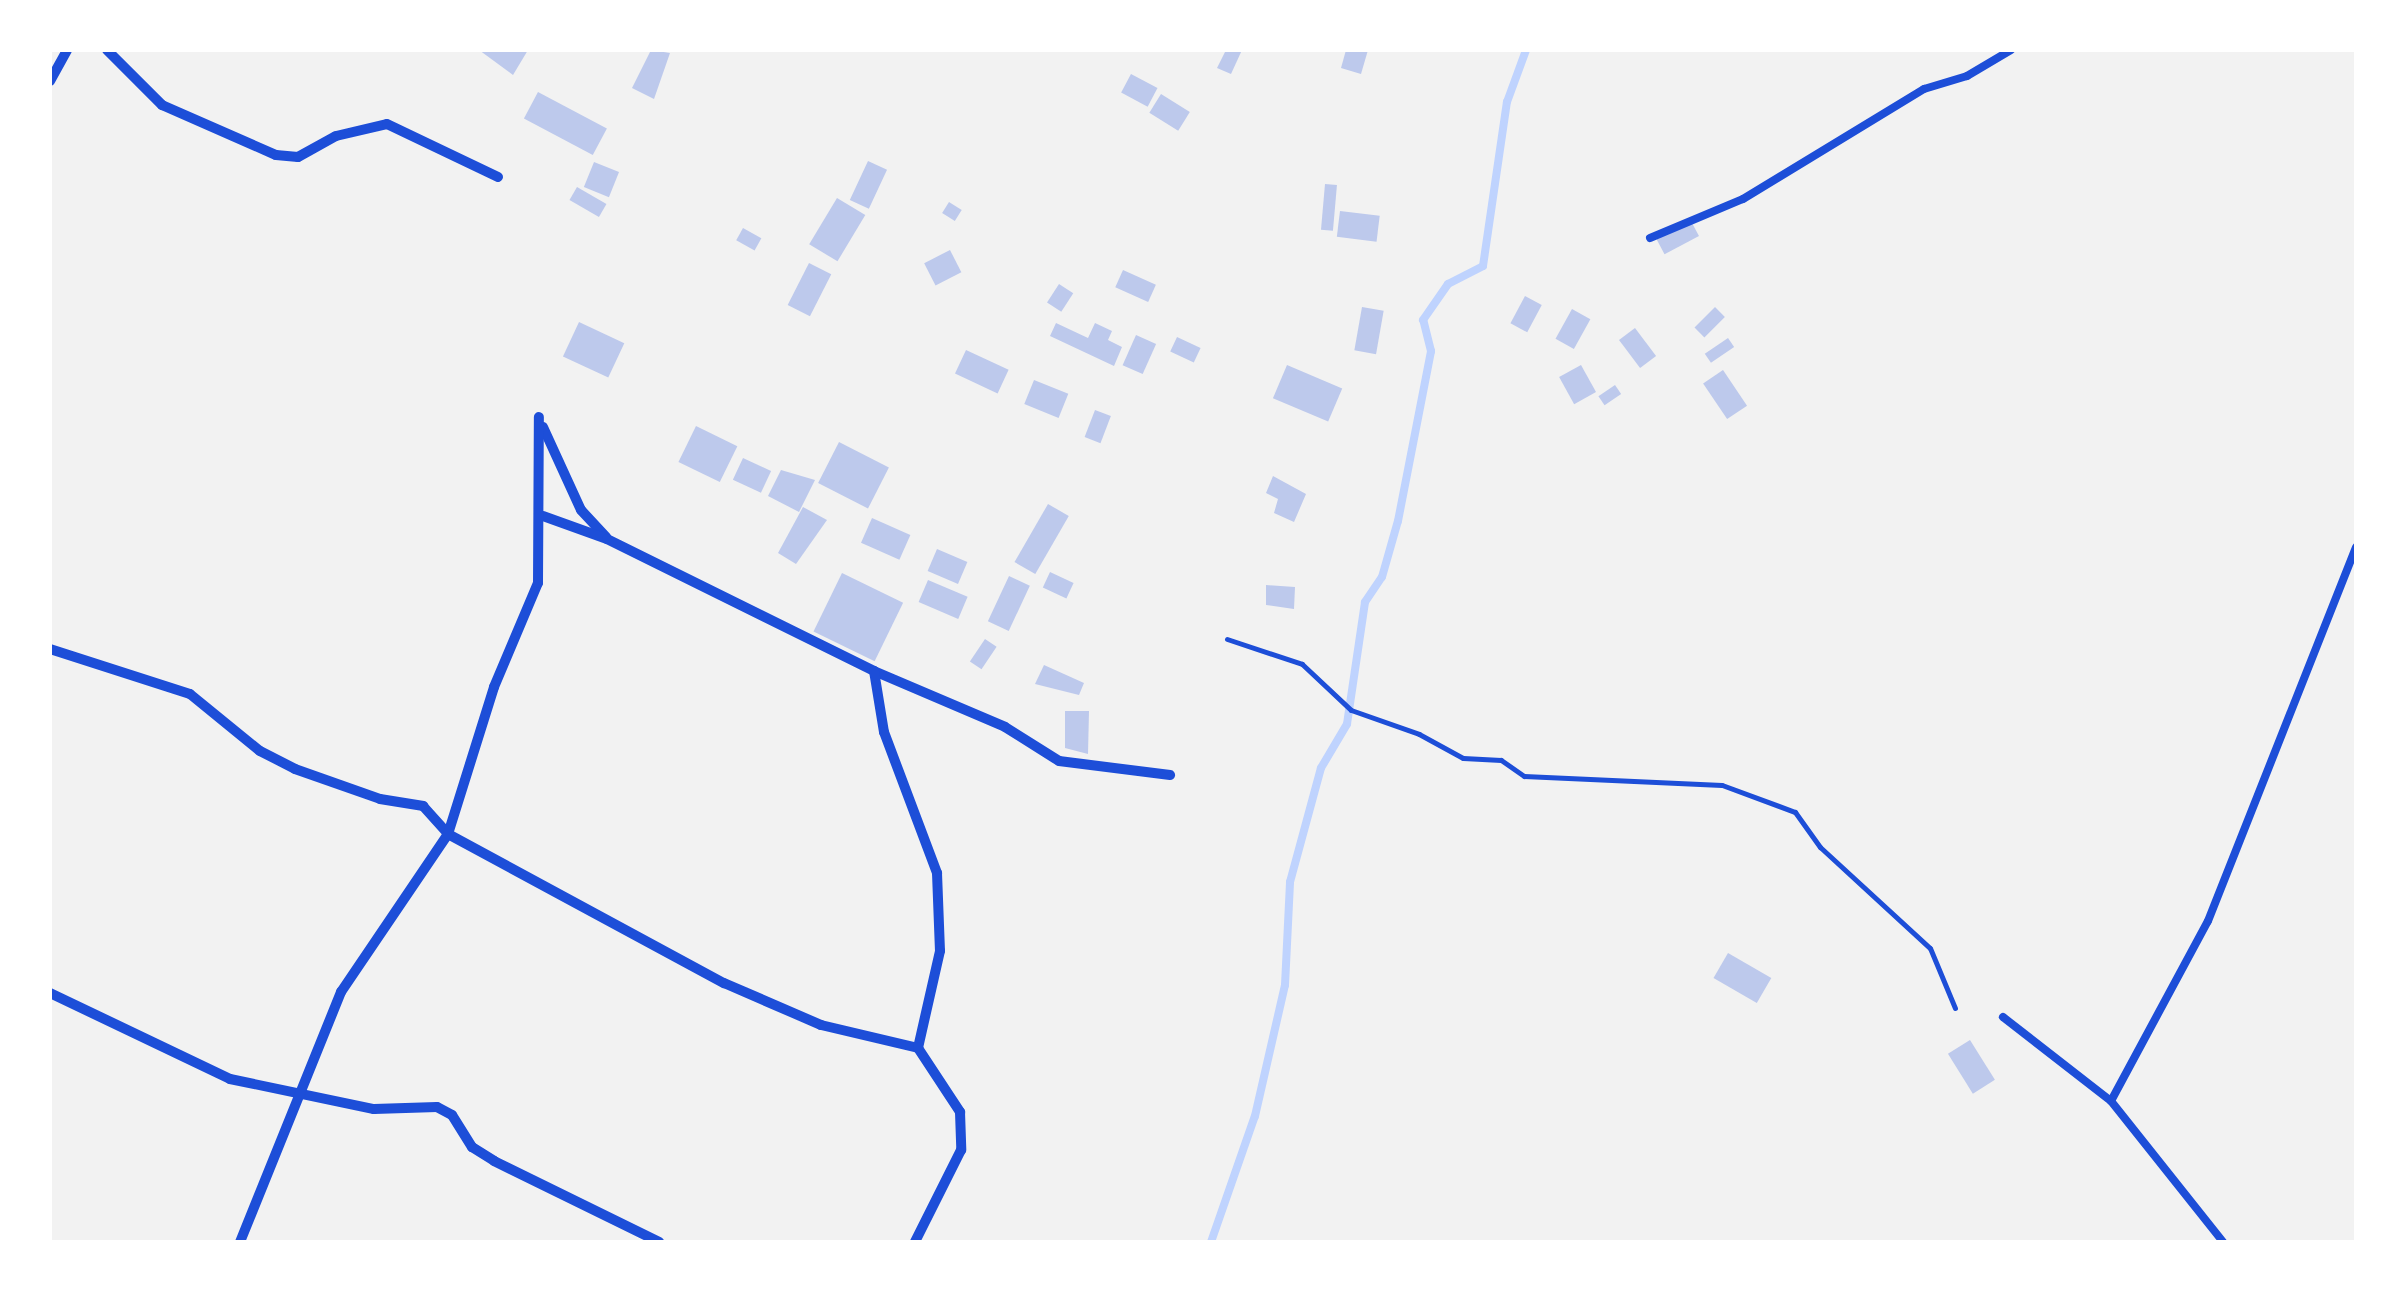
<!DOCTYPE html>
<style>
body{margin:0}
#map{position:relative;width:2406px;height:1292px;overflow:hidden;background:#f2f2f2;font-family:"Golos Text",sans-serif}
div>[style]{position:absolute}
.stream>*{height:8px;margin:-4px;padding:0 4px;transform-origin:4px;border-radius:4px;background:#bfd3fe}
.building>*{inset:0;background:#bdc9ec;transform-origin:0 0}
.path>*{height:5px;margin:-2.5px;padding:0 2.5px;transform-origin:2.5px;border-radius:2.5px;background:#1d4ed8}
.service>*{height:8px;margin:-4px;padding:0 4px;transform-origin:4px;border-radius:4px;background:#1d4ed8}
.minor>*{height:10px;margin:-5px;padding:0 5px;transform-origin:5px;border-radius:5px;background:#1d4ed8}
span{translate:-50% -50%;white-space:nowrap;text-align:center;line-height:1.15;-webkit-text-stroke:10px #fff;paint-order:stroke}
.frame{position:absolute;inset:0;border:52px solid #fff;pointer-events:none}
</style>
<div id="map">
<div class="stream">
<div style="left:1211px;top:1242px;width:133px;rotate:-70.8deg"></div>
<div style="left:1255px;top:1116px;width:134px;rotate:-77.1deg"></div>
<div style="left:1285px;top:985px;width:103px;rotate:-87.2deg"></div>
<div style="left:1290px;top:882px;width:118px;rotate:-74.8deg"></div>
<div style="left:1321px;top:768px;width:51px;rotate:-59.4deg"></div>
<div style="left:1347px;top:724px;width:123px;rotate:-81.6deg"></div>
<div style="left:1365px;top:602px;width:30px;rotate:-56deg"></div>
<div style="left:1382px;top:577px;width:58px;rotate:-74.1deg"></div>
<div style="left:1398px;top:521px;width:173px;rotate:-79deg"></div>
<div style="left:1431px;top:351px;width:32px;rotate:-104deg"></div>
<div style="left:1423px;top:320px;width:44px;rotate:-55.2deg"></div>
<div style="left:1448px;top:284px;width:39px;rotate:-27deg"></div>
<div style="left:1483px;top:266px;width:166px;rotate:-81.7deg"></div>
<div style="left:1507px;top:102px;width:55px;rotate:-69.9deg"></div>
</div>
<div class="building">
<div style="clip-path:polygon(479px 50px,528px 50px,513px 75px)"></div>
<div style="clip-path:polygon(651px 50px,670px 53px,654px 99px,632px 88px)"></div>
<div style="clip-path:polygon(1226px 50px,1242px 50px,1231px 74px,1217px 68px)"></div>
<div style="clip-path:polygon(1346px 50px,1368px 50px,1361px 74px,1341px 68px)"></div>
<div style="left:1131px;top:74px;width:30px;height:21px;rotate:28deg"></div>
<div style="left:538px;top:92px;width:78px;height:30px;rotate:28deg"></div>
<div style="left:1161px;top:94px;width:34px;height:22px;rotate:32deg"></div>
<div style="left:868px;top:161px;width:21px;height:43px;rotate:25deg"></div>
<div style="left:594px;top:162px;width:27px;height:27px;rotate:22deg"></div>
<div style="left:1325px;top:184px;width:12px;height:46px;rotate:5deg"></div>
<div style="left:577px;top:187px;width:34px;height:15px;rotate:30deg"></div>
<div style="left:837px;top:198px;width:33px;height:54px;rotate:31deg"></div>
<div style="left:949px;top:202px;width:15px;height:13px;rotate:32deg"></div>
<div style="left:1340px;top:211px;width:40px;height:26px;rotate:7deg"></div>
<div style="left:1691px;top:221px;width:17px;height:39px;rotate:62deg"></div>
<div style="left:743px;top:228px;width:21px;height:14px;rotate:29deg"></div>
<div style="left:950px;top:250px;width:25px;height:29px;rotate:63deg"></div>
<div style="left:809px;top:263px;width:25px;height:47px;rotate:27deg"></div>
<div style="left:1123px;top:270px;width:36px;height:19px;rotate:24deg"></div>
<div style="left:1059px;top:284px;width:17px;height:22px;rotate:33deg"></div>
<div style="left:1525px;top:296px;width:19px;height:31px;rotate:28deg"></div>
<div style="left:1362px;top:307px;width:22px;height:44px;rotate:10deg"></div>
<div style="left:1715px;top:307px;width:14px;height:29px;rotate:45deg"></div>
<div style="left:1572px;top:309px;width:21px;height:34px;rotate:29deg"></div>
<div style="left:579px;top:322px;width:50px;height:38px;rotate:25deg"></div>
<div style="clip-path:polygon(1056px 323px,1088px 338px,1095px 323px,1112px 331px,1108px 340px,1122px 347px,1114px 366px,1050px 336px)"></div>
<div style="left:1635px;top:328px;width:35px;height:20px;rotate:53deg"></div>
<div style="left:1136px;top:335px;width:22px;height:33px;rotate:24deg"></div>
<div style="left:1177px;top:337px;width:26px;height:16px;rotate:25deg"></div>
<div style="left:1728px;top:338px;width:11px;height:28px;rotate:56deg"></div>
<div style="left:966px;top:350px;width:47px;height:26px;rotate:25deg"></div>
<div style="left:1287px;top:365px;width:60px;height:36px;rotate:23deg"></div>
<div style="left:1581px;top:365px;width:31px;height:25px;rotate:61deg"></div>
<div style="left:1723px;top:370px;width:43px;height:24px;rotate:56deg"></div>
<div style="left:1034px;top:380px;width:37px;height:26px;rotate:22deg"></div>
<div style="left:1615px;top:385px;width:11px;height:20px;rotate:56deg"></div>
<div style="left:1095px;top:410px;width:17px;height:29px;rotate:21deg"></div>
<div style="left:696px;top:426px;width:46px;height:40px;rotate:26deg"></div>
<div style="left:839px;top:442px;width:56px;height:46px;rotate:27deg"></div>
<div style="left:743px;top:458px;width:31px;height:24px;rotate:25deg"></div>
<div style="clip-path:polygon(781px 470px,815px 480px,799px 512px,768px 496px)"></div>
<div style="clip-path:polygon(1273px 476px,1306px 494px,1294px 522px,1274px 513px,1278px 499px,1266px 493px)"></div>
<div style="left:1048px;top:504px;width:24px;height:67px;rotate:30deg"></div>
<div style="clip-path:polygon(803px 507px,827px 520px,796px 564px,778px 553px)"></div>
<div style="left:872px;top:518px;width:42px;height:27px;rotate:24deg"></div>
<div style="left:937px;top:549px;width:33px;height:24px;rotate:23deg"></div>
<div style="left:1050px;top:572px;width:26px;height:17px;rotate:25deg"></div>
<div style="left:842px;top:573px;width:68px;height:65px;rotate:26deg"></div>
<div style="left:1009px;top:576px;width:23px;height:50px;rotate:25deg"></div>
<div style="left:928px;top:580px;width:43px;height:24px;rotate:23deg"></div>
<div style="clip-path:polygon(1266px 585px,1295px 587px,1294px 609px,1266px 605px)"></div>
<div style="left:985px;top:639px;width:14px;height:27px;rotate:34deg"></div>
<div style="clip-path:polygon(1044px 665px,1084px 683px,1079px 695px,1035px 684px)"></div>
<div style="clip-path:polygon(1065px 711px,1089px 711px,1088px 754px,1065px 748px)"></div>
<div style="left:1728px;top:953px;width:50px;height:29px;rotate:30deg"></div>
<div style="left:1970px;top:1040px;width:47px;height:26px;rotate:58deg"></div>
</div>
<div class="path">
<div style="left:1227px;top:639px;width:79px;rotate:18.4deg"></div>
<div style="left:1302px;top:664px;width:67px;rotate:43.2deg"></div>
<div style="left:1351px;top:710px;width:72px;rotate:19.4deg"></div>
<div style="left:1419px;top:734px;width:50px;rotate:28.6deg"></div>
<div style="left:1463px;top:758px;width:38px;rotate:3deg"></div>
<div style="left:1501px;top:760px;width:28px;rotate:35deg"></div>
<div style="left:1524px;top:776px;width:198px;rotate:2.6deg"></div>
<div style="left:1722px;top:785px;width:78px;rotate:20.3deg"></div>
<div style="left:1795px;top:812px;width:43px;rotate:54.5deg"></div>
<div style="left:1820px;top:847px;width:149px;rotate:42.6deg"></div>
<div style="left:1930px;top:948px;width:65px;rotate:67.4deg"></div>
</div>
<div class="service">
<div style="left:1650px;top:238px;width:101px;rotate:-22.8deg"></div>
<div style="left:1743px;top:199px;width:212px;rotate:-31.3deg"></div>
<div style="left:1924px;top:89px;width:45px;rotate:-16.8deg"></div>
<div style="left:1967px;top:76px;width:51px;rotate:-30.6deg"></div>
<div style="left:2003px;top:1017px;width:137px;rotate:37.9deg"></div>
<div style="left:2111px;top:1101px;width:180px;rotate:51.5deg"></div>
<div style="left:2111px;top:1101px;width:204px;rotate:-61.7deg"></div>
<div style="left:2208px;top:921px;width:402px;rotate:-68.4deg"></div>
</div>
<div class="minor">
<div style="left:107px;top:50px;width:78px;rotate:45deg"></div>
<div style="left:162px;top:105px;width:124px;rotate:23.7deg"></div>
<div style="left:276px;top:155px;width:22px;rotate:5deg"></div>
<div style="left:298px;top:157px;width:43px;rotate:-28.9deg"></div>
<div style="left:336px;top:136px;width:52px;rotate:-13.2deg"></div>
<div style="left:387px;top:124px;width:123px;rotate:25.5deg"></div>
<div style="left:50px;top:81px;width:35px;rotate:-61deg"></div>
<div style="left:543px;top:427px;width:91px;rotate:65.4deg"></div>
<div style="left:581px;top:510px;width:37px;rotate:47deg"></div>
<div style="left:543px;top:516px;width:68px;rotate:19.8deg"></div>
<div style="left:607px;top:539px;width:298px;rotate:26.3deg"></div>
<div style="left:874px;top:671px;width:142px;rotate:23.1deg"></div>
<div style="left:1005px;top:727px;width:64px;rotate:32.2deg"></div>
<div style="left:1059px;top:761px;width:112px;rotate:7.2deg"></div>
<div style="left:50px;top:649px;width:147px;rotate:17.8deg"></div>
<div style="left:190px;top:694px;width:90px;rotate:39.2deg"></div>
<div style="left:260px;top:751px;width:39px;rotate:27deg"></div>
<div style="left:295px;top:769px;width:90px;rotate:19.4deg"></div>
<div style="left:380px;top:799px;width:44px;rotate:9.2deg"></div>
<div style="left:423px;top:806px;width:38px;rotate:48deg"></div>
<div style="left:448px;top:834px;width:314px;rotate:28.4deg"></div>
<div style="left:724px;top:983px;width:106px;rotate:23.4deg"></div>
<div style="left:821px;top:1025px;width:100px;rotate:13.3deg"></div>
<div style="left:918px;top:1048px;width:77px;rotate:56.7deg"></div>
<div style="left:960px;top:1112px;width:38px;rotate:88deg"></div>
<div style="left:961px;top:1150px;width:103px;rotate:116.6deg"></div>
<div style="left:874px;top:671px;width:62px;rotate:80.7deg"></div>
<div style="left:884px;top:732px;width:151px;rotate:69.4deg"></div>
<div style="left:937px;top:873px;width:78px;rotate:87.8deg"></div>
<div style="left:940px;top:951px;width:99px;rotate:102.8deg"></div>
<div style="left:50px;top:993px;width:199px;rotate:25.5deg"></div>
<div style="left:230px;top:1079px;width:147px;rotate:11.8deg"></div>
<div style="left:374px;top:1109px;width:63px;rotate:-1.8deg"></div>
<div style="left:437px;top:1107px;width:17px;rotate:28deg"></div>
<div style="left:452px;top:1115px;width:38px;rotate:58deg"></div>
<div style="left:472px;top:1147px;width:26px;rotate:32deg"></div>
<div style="left:494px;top:1161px;width:184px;rotate:26.1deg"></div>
<div style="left:240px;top:1242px;width:270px;rotate:-68deg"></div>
<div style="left:341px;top:992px;width:191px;rotate:-55.9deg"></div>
<div style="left:448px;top:834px;width:154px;rotate:-72.6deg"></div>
<div style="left:494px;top:687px;width:113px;rotate:-67.1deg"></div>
<div style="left:538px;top:583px;width:166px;rotate:-89.7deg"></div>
</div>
<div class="frame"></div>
</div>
